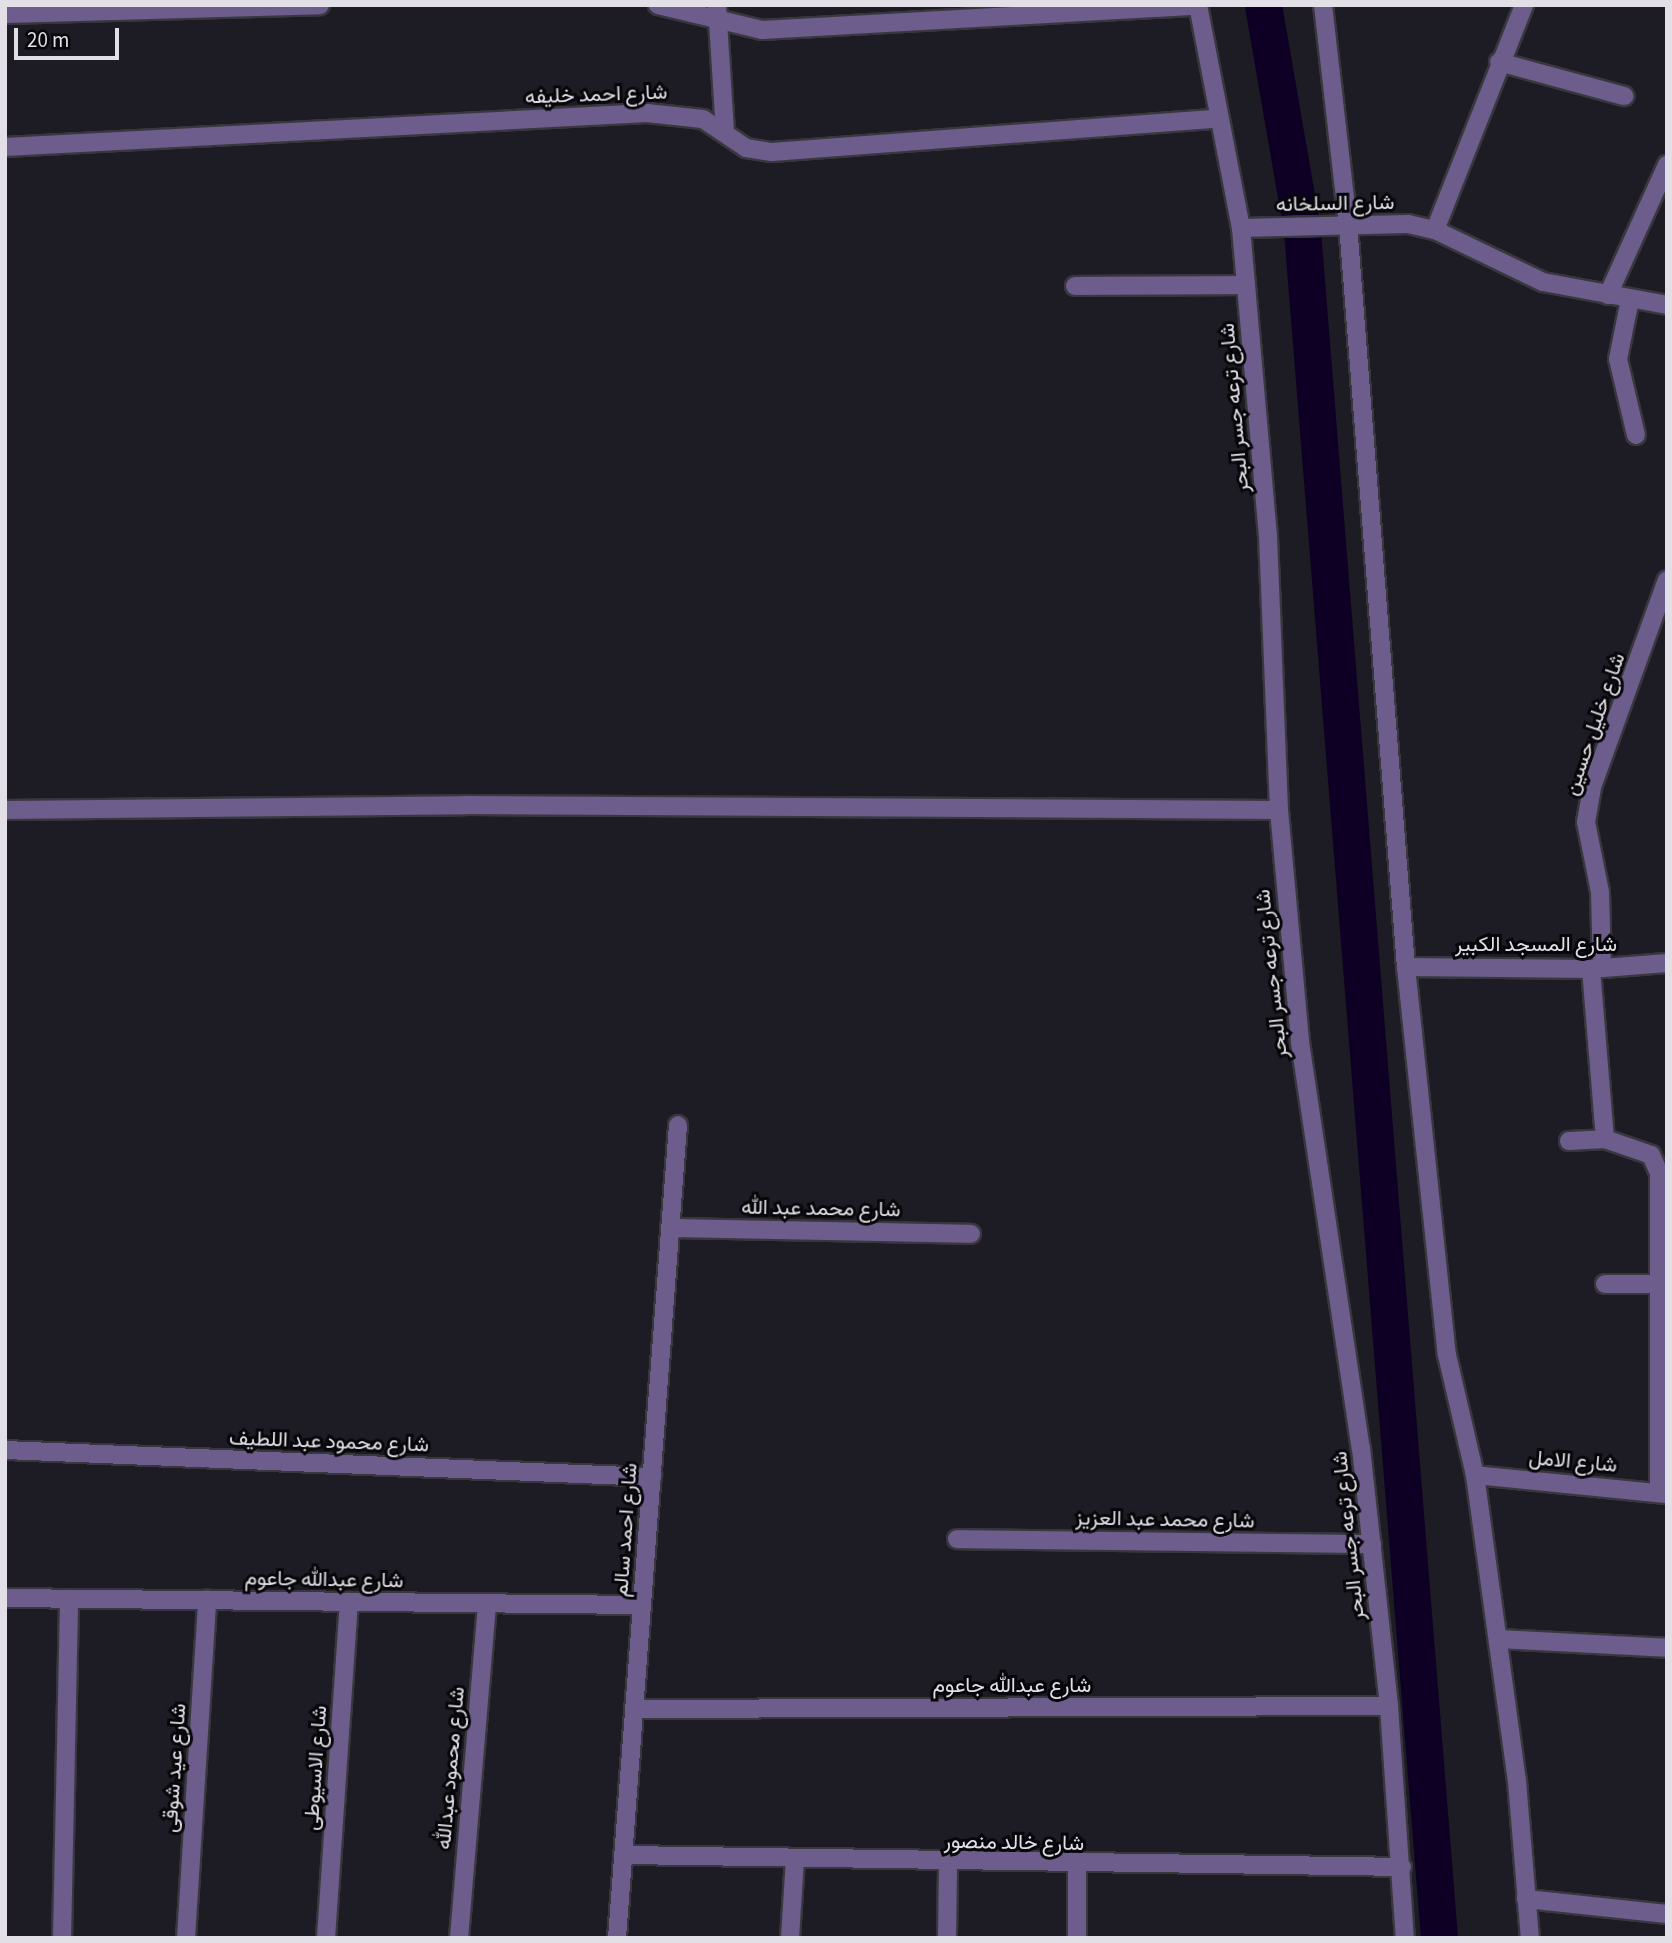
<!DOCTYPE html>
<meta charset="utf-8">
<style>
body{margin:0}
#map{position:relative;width:1672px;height:1943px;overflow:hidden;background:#1d1b23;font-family:"Source Sans 3",Vazirmatn,sans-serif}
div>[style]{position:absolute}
.canal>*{height:37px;margin:-18.5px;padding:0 18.5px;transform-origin:18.5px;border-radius:18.5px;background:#0e0024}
.roads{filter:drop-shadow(2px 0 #39373e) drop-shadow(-2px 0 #39373e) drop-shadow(0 2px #39373e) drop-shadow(0 -2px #39373e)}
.minor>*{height:18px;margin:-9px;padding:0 9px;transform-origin:9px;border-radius:9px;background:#6d5d8c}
span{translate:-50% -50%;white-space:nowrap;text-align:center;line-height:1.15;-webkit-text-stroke:6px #07060a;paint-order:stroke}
.street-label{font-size:21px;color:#e2e0e6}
.frame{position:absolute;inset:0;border:7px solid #e2e0e6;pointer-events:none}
.scale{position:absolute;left:14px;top:28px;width:105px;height:32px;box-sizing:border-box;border:4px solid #e2e0e6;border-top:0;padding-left:9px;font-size:21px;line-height:24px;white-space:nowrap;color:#e2e0e6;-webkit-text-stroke:5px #07060a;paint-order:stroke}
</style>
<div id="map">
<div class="canal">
<div style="left:1263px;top:5px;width:229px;rotate:80.2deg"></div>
<div style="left:1302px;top:231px;width:1712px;rotate:85.41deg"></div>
</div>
<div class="roads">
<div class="minor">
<div style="left:658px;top:5px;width:107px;rotate:13.5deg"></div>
<div style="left:762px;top:30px;width:437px;rotate:-3.2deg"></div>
<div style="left:717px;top:5px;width:127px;rotate:86.4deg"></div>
<div style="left:1198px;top:5px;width:227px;rotate:79.1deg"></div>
<div style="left:1241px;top:228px;width:309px;rotate:85deg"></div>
<div style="left:1268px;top:536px;width:274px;rotate:87.7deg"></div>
<div style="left:1279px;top:810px;width:233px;rotate:84.8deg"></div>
<div style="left:1300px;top:1042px;width:411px;rotate:81.5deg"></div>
<div style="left:1361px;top:1448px;width:260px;rotate:83.8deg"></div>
<div style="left:1389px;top:1706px;width:233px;rotate:86.1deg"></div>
<div style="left:1323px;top:5px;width:220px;rotate:83.5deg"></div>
<div style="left:1348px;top:224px;width:745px;rotate:85.54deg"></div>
<div style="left:1406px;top:967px;width:390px;rotate:84deg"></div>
<div style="left:1447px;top:1355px;width:123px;rotate:76.9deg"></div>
<div style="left:1475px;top:1475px;width:309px;rotate:82.2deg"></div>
<div style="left:1517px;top:1781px;width:158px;rotate:85.3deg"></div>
<div style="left:5px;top:14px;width:315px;rotate:-1.6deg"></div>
<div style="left:1499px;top:62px;width:130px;rotate:15.2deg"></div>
<div style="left:5px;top:147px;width:643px;rotate:-3.03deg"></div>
<div style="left:647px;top:113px;width:56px;rotate:6.1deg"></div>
<div style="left:703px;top:119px;width:52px;rotate:34deg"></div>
<div style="left:746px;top:148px;width:26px;rotate:9deg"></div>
<div style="left:772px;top:152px;width:448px;rotate:-4.3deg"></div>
<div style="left:1241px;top:228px;width:167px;rotate:-1.4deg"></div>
<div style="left:1408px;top:224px;width:28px;rotate:13deg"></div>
<div style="left:1435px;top:230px;width:120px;rotate:25.7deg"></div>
<div style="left:1543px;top:282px;width:126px;rotate:10.5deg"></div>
<div style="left:1435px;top:230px;width:242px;rotate:-68.4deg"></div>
<div style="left:1075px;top:286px;width:170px;rotate:-0.3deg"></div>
<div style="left:1608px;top:295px;width:143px;rotate:-65.6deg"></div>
<div style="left:1630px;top:299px;width:61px;rotate:101.3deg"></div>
<div style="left:1618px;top:359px;width:78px;rotate:76.7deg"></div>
<div style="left:5px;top:810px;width:460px;rotate:-0.6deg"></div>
<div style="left:465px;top:805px;width:814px;rotate:0.35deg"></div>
<div style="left:1406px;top:967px;width:185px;rotate:0.6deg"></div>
<div style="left:1591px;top:969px;width:76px;rotate:-4.5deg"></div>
<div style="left:1602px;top:968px;width:76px;rotate:-91.5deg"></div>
<div style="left:1600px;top:892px;width:71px;rotate:-101.3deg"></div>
<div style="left:1586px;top:822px;width:36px;rotate:-80deg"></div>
<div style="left:1592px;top:787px;width:220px;rotate:-70.1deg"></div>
<div style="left:1591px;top:969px;width:171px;rotate:85.3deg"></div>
<div style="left:1605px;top:1139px;width:49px;rotate:19.2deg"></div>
<div style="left:1651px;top:1155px;width:20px;rotate:66deg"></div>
<div style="left:1659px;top:1173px;width:319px;rotate:90deg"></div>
<div style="left:1569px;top:1141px;width:36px;rotate:-3deg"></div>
<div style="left:670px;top:1228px;width:301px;rotate:1.1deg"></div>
<div style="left:1605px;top:1284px;width:54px"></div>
<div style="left:5px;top:1450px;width:648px;rotate:2.39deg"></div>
<div style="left:1475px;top:1475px;width:193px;rotate:5.7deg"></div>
<div style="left:957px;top:1539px;width:415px;rotate:0.7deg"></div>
<div style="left:5px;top:1598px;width:637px;rotate:0.63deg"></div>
<div style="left:1498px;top:1639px;width:169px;rotate:3deg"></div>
<div style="left:635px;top:1709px;width:754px;rotate:-0.23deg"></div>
<div style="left:625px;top:1855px;width:777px;rotate:0.88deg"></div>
<div style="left:1077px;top:1866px;width:72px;rotate:90deg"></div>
<div style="left:1526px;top:1899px;width:142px;rotate:6.1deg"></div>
<div style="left:62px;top:1938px;width:339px;rotate:-88.8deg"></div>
<div style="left:186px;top:1938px;width:339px;rotate:-86.4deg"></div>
<div style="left:326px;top:1938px;width:337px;rotate:-86.1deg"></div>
<div style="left:459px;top:1938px;width:336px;rotate:-85.2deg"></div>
<div style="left:617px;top:1938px;width:815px;rotate:-85.71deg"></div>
<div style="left:790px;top:1938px;width:79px;rotate:-86.4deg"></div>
<div style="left:947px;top:1938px;width:75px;rotate:-89.2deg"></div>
</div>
</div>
<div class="street-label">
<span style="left:596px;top:94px;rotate:-2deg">شارع احمد خليفه</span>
<span style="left:1335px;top:203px;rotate:-1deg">شارع السلخانه</span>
<span style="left:1234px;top:408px;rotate:-95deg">شارع ترعه جسر البحر</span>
<span style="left:1594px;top:724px;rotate:-71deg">شارع خليل حسين</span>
<span style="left:1536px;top:944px">شارع المسجد الكبير</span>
<span style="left:1271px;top:974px;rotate:-96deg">شارع ترعه جسر البحر</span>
<span style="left:821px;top:1208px;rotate:1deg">شارع محمد عبد الله</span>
<span style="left:329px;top:1441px;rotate:2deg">شارع محمود عبد اللطيف</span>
<span style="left:1573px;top:1461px;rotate:5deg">شارع الامل</span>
<span style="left:1165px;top:1519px;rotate:1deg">شارع محمد عبد العزيز</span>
<span style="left:625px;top:1530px;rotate:-86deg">شارع احمد سالم</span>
<span style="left:1348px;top:1536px;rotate:-96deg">شارع ترعه جسر البحر</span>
<span style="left:324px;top:1579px;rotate:1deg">شارع عبدالله جاعوم</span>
<span style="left:1012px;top:1685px">شارع عبدالله جاعوم</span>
<span style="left:174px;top:1768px;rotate:-86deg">شارع عيد شوقى</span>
<span style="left:315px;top:1768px;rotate:-86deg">شارع الاسيوطى</span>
<span style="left:450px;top:1768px;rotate:-85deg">شارع محمود عبدالله</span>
<span style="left:1014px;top:1842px;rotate:1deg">شارع خالد منصور</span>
</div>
<div class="frame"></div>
<div class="scale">20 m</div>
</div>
